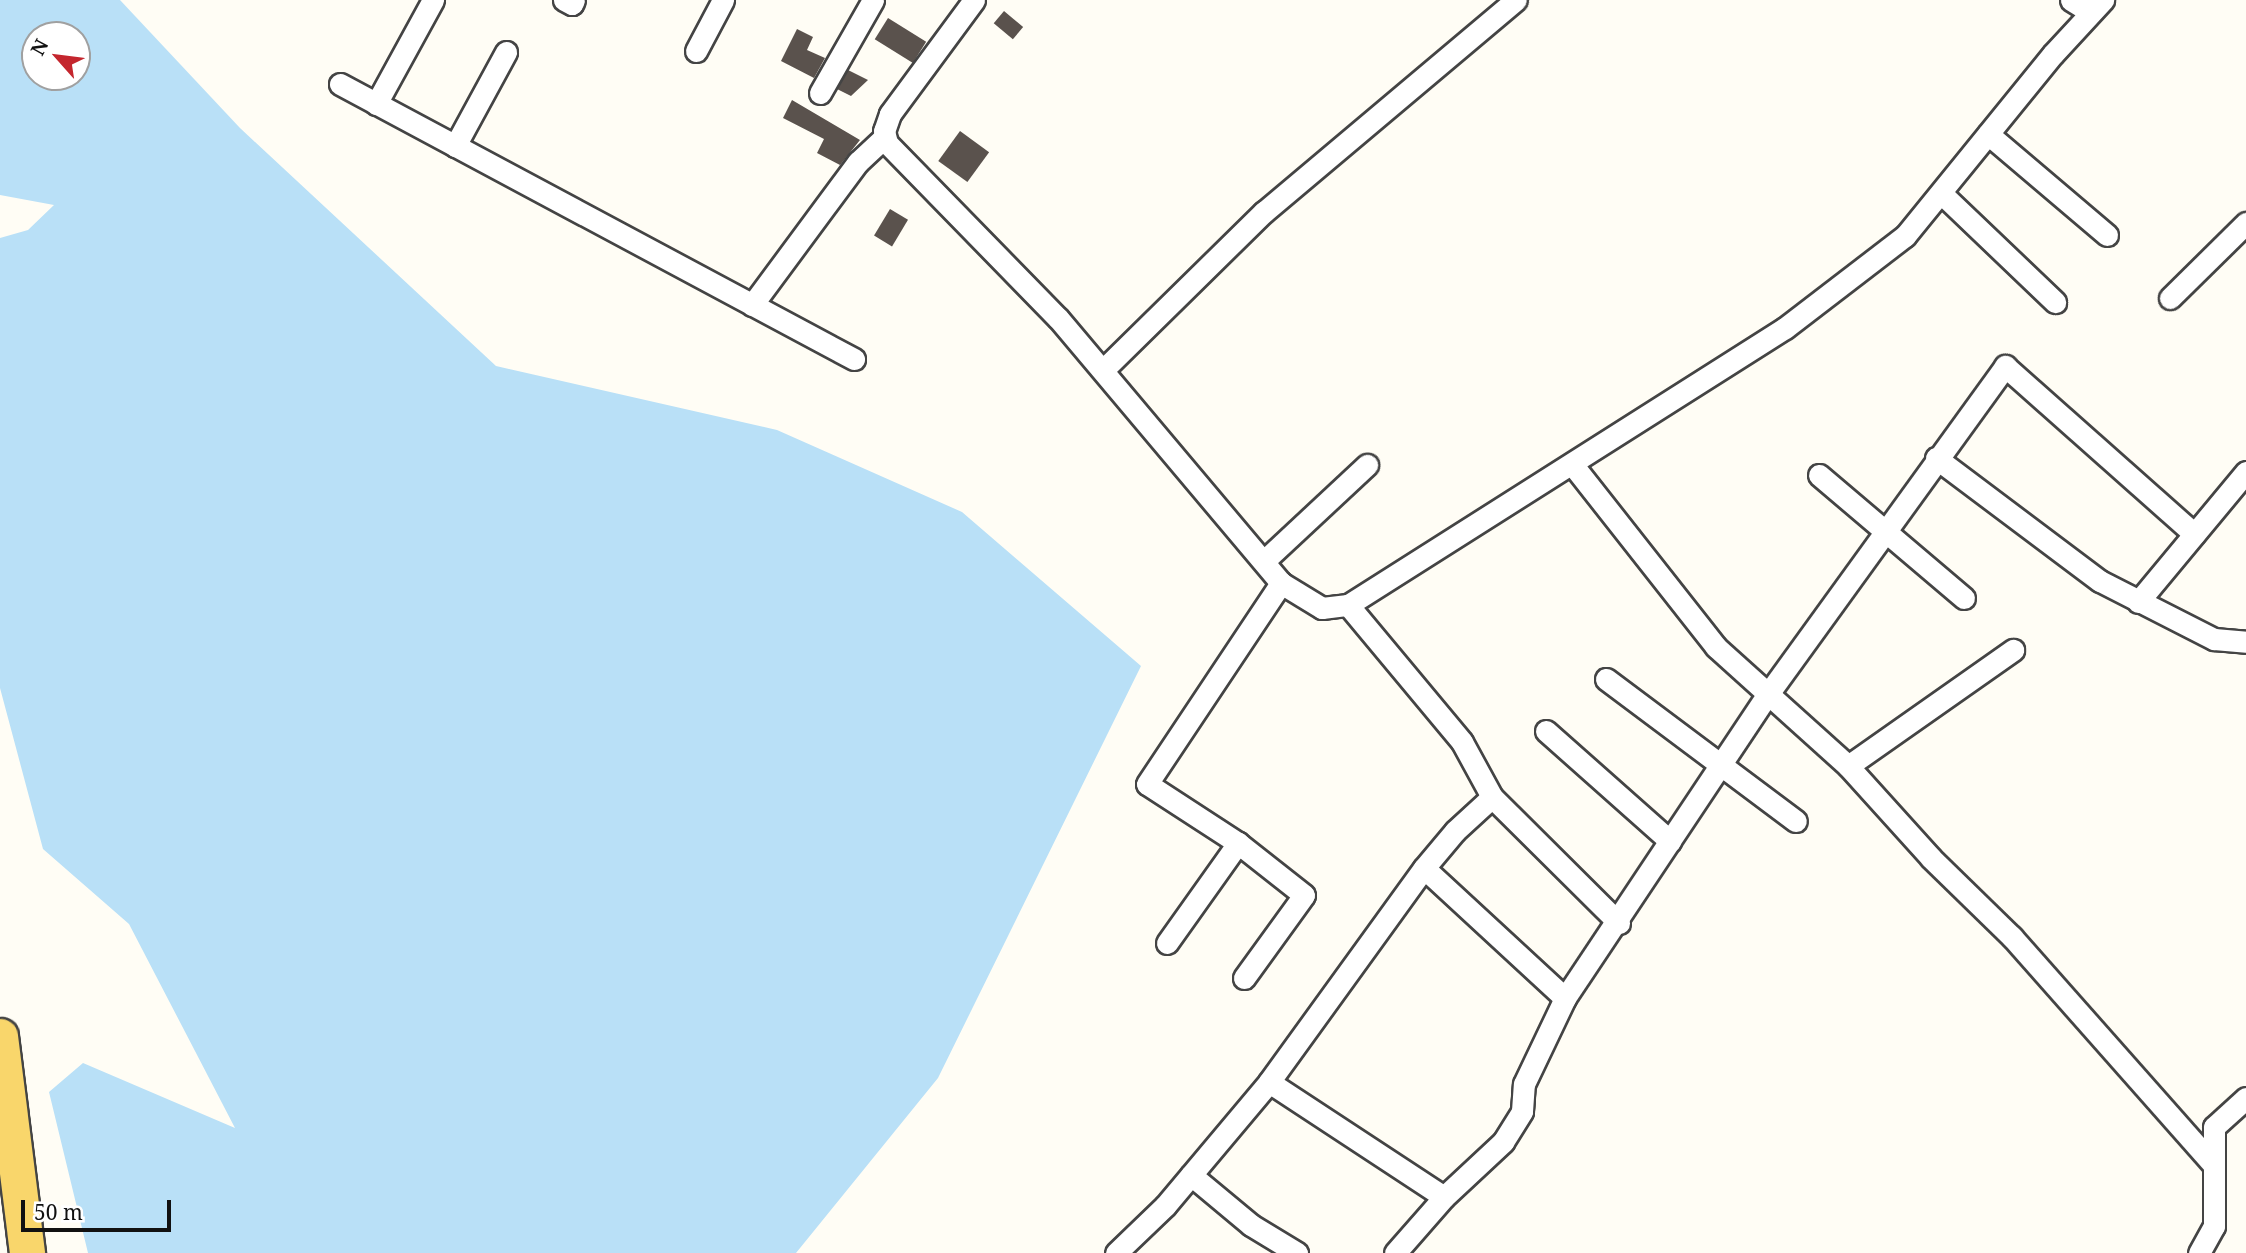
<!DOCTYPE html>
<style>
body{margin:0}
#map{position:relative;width:2246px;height:1253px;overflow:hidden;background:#fffdf5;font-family:"Noto Serif",serif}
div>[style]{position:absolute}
.water>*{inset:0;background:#b9e0f7}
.building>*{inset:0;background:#5a524d;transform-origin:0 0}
.roads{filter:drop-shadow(2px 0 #444) drop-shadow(-2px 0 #444) drop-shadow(0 2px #444) drop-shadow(0 -2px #444)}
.street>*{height:21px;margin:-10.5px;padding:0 10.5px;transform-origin:10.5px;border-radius:10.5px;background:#fff}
.primary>*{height:35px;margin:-17.5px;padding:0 17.5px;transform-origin:17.5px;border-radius:17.5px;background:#f9d66b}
span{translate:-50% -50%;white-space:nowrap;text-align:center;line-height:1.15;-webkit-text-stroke:7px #fff;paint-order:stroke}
.north{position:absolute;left:21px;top:21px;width:70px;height:70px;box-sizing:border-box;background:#fff;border:2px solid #a0a0a0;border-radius:50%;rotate:298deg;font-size:19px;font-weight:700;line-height:28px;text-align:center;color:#111}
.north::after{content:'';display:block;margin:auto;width:24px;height:32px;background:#c4262e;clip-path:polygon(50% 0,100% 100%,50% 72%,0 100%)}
.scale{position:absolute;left:21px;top:1200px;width:150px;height:32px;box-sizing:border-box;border:4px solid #111;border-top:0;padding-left:9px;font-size:21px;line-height:24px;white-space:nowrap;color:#111;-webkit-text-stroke:5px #fff;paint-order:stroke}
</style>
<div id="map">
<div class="water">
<div style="clip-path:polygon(evenodd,0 0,120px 0,240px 128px,496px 366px,777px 430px,962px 512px,1141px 666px,938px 1078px,796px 1253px,88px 1253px,49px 1092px,83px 1063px,235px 1128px,129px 924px,43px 849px,0 688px,0 238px,28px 230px,54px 205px,0 195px,0 0,35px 35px,77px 35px,77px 77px,35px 77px,35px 35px)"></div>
</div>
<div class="building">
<div style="left:1004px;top:11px;width:25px;height:16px;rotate:40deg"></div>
<div style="left:888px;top:18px;width:45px;height:25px;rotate:32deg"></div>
<div style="clip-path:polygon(797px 29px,813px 37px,807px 50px,825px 58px,814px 78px,781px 61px)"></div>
<div style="clip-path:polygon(848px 70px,868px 80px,851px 96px,837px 89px)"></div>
<div style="clip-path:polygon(792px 100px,860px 140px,840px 165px,817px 153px,824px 139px,783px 118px)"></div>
<div style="left:960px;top:131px;width:36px;height:37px;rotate:36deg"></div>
<div style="left:890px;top:209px;width:21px;height:31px;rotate:31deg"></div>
</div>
<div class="roads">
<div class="street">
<div style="left:564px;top:0;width:9px;rotate:27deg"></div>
<div style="left:572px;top:4px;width:4px;rotate:-63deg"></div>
<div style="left:974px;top:0;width:142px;rotate:126.4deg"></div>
<div style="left:890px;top:114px;width:18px;rotate:109deg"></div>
<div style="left:884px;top:131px;width:12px;rotate:76deg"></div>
<div style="left:887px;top:143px;width:245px;rotate:45.7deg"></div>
<div style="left:1058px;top:318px;width:346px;rotate:49.9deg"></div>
<div style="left:1281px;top:583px;width:48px;rotate:31.4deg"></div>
<div style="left:1322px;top:608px;width:26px;rotate:-7deg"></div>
<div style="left:1348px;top:605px;width:517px;rotate:-32.37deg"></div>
<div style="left:1785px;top:328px;width:151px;rotate:-37.5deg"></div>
<div style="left:1905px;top:236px;width:235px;rotate:-50.9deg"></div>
<div style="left:2053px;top:54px;width:74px;rotate:-47.2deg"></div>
<div style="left:2071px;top:0;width:22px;rotate:32deg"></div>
<div style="left:696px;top:51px;width:58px;rotate:-62.1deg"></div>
<div style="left:340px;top:84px;width:583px;rotate:28.15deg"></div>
<div style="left:820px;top:93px;width:107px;rotate:-60.3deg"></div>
<div style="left:376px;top:104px;width:119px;rotate:-61.3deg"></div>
<div style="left:1988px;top:134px;width:156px;rotate:40.3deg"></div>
<div style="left:455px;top:146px;width:107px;rotate:-61.5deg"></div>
<div style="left:1941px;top:193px;width:158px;rotate:43.7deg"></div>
<div style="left:2170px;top:298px;width:107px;rotate:-44.6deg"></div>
<div style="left:752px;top:305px;width:178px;rotate:-53.5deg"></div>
<div style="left:858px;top:162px;width:37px;rotate:-43deg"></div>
<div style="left:1103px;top:370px;width:226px;rotate:-44.5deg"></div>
<div style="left:1264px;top:212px;width:329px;rotate:-40.1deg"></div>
<div style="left:1936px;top:458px;width:205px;rotate:36.9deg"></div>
<div style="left:2100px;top:581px;width:128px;rotate:27deg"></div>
<div style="left:2214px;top:639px;width:32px;rotate:5deg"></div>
<div style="left:1572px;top:464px;width:233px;rotate:51.8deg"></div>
<div style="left:1716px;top:647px;width:178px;rotate:42deg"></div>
<div style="left:1848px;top:766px;width:124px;rotate:47.9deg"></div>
<div style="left:1931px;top:858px;width:113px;rotate:44.3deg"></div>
<div style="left:2012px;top:937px;width:303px;rotate:48.5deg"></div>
<div style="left:1819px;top:475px;width:190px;rotate:40.3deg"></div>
<div style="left:1264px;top:561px;width:141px;rotate:-43deg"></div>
<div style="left:2138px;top:602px;width:169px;rotate:-50.3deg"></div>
<div style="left:1348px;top:605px;width:178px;rotate:50.2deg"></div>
<div style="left:1462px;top:742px;width:63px;rotate:61.4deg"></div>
<div style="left:1492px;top:797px;width:179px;rotate:44.8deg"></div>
<div style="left:1606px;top:679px;width:237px;rotate:36.8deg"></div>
<div style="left:1546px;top:731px;width:166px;rotate:41.6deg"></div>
<div style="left:1848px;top:766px;width:202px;rotate:-35.1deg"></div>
<div style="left:1424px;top:868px;width:48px;rotate:-50deg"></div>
<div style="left:1455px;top:831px;width:50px;rotate:-42.6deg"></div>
<div style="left:1167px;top:943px;width:123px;rotate:-54.6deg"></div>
<div style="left:1244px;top:978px;width:102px;rotate:-54.1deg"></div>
<div style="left:1304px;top:895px;width:84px;rotate:-141.8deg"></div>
<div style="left:1238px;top:843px;width:108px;rotate:-147deg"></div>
<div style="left:1147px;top:784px;width:242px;rotate:-56.3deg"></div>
<div style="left:1269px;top:1082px;width:209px;rotate:33.3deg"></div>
<div style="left:1191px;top:1175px;width:78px;rotate:39.8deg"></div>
<div style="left:1251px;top:1225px;width:54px;rotate:31.3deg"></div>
<div style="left:1116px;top:1253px;width:68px;rotate:-43.8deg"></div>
<div style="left:1165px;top:1206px;width:162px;rotate:-50deg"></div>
<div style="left:1269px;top:1082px;width:264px;rotate:-54.1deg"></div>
<div style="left:1424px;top:868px;width:192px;rotate:42.7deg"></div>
<div style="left:1395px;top:1253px;width:74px;rotate:-48.8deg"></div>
<div style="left:1444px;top:1197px;width:81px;rotate:-43deg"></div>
<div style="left:1503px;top:1142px;width:36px;rotate:-58deg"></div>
<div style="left:1522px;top:1111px;width:27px;rotate:-86deg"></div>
<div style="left:1524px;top:1084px;width:95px;rotate:-64.5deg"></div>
<div style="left:1565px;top:998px;width:366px;rotate:-56.3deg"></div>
<div style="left:1768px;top:694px;width:405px;rotate:-54.1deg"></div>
<div style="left:2005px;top:366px;width:253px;rotate:41.6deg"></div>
<div style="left:2199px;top:1253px;width:31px;rotate:-61deg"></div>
<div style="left:2214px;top:1226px;width:99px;rotate:-90deg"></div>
<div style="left:2214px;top:1127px;width:43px;rotate:-42.2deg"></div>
</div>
<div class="primary">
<div style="left:0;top:1036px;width:219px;rotate:82.9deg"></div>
</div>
</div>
<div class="north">N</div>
<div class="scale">50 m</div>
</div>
